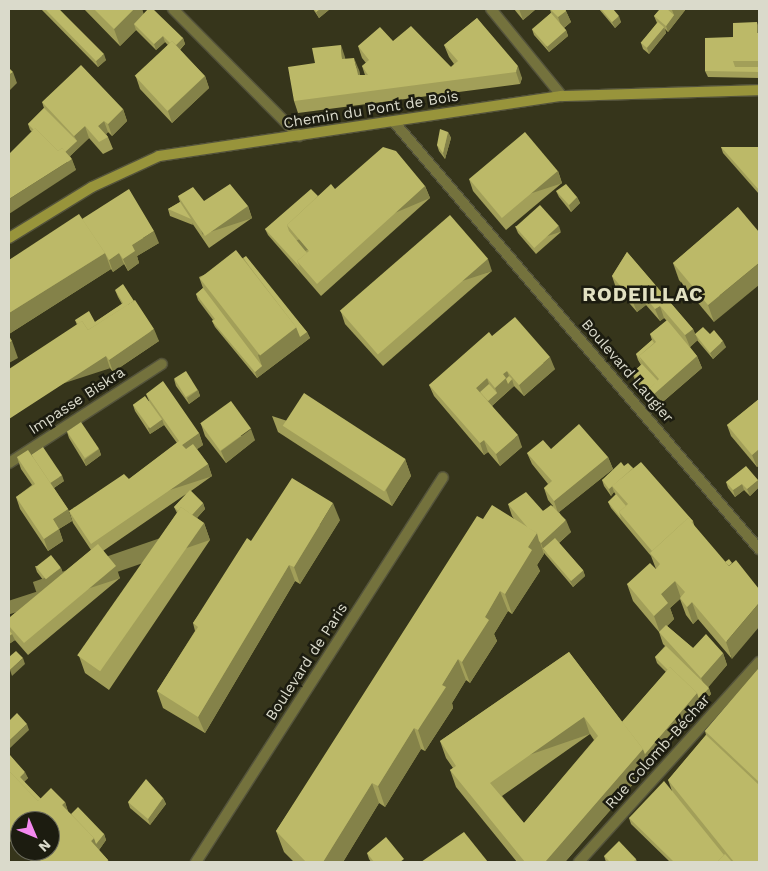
<!DOCTYPE html>
<meta charset="utf-8">
<style>
body{margin:0}
#map{position:relative;width:768px;height:871px;overflow:hidden;background:#36351b;font-family:"Work Sans",sans-serif}
div>[style]{position:absolute}
.roads{filter:drop-shadow(1px 0 #54533b) drop-shadow(-1px 0 #54533b) drop-shadow(0 1px #54533b) drop-shadow(0 -1px #54533b)}
.street>*{height:10px;margin:-5px;padding:0 5px;transform-origin:5px;border-radius:5px;background:#74723d}
.secondary>*{height:10px;margin:-5px;padding:0 5px;transform-origin:5px;border-radius:5px;background:#98943b}
.wall>*{inset:0;background:#a29f59}
.shaded-wall>*{inset:0;background:#848249;transform-origin:0 0}
.building>*{inset:0;background:#bcb968;transform-origin:0 0}
span{translate:-50% -50%;white-space:nowrap;text-align:center;line-height:1.15;-webkit-text-stroke:5px #1c1c10;paint-order:stroke}
.street-label{font-size:15px;color:#dadacb}
.district-label{font-size:20px;color:#e2e1c2;font-weight:700;letter-spacing:1px}
.frame{position:absolute;inset:0;border:10px solid #dadacb;pointer-events:none}
.north{position:absolute;left:10px;top:811px;width:50px;height:50px;box-sizing:border-box;background:#1c1c10;border:1px solid #68685b;border-radius:50%;rotate:135deg;font-size:14px;font-weight:700;line-height:20px;text-align:center;color:#dadacb}
.north::after{content:'';display:block;margin:auto;width:18px;height:22px;background:#f489f0;clip-path:polygon(50% 0,100% 100%,50% 72%,0 100%)}
</style>
<div id="map">
<div class="roads">
<div class="street">
<div style="left:173px;top:9px;width:179px;rotate:45.2deg"></div>
<div style="left:491px;top:9px;width:112px;rotate:50.8deg"></div>
<div style="left:394px;top:122px;width:562px;rotate:49.48deg"></div>
<div style="left:9px;top:463px;width:182px;rotate:-32.9deg"></div>
<div style="left:196px;top:862px;width:457px;rotate:-57.3deg"></div>
<div style="left:579px;top:862px;width:269px;rotate:-48deg"></div>
</div>
<div class="secondary">
<div style="left:9px;top:238px;width:97px;rotate:-31.6deg"></div>
<div style="left:92px;top:187px;width:74px;rotate:-24.8deg"></div>
<div style="left:159px;top:156px;width:407px;rotate:-8.5deg"></div>
<div style="left:562px;top:96px;width:197px;rotate:-1.7deg"></div>
</div>
</div>
<div class="wall">
<div style="clip-path:polygon(41px 9px,59px 9px,106px 60px,98px 67px)"></div>
<div style="clip-path:polygon(84px 9px,142px 9px,143px 14px,183px 38px,185px 44px,180px 50px,205px 76px,209px 88px,172px 123px,140px 89px,136px 77px,168px 45px,165px 42px,156px 50px,136px 30px,120px 46px)"></div>
<div style="clip-path:polygon(313px 9px,330px 9px,319px 18px)"></div>
<div style="clip-path:polygon(514px 9px,536px 9px,523px 20px)"></div>
<div style="clip-path:polygon(550px 9px,565px 9px,571px 22px,564px 28px,566px 30px,568px 36px,549px 52px,534px 35px,532px 29px,551px 13px)"></div>
<div style="clip-path:polygon(599px 9px,613px 9px,621px 22px,615px 28px)"></div>
<div style="clip-path:polygon(660px 9px,686px 9px,668px 32px,665px 29px,666px 33px,649px 54px,643px 49px,641px 43px,657px 23px,654px 16px)"></div>
<div style="clip-path:polygon(477px 18px,522px 78px,520px 84px,298px 113px,294px 101px,315px 63px,345px 57px,345px 59px,359px 70px,360px 75px,365px 75px,362px 66px,366px 63px,362px 58px,358px 46px,393px 41px,451px 67px,454px 64px,449px 57px,444px 45px)"></div>
<div style="clip-path:polygon(759px 28px,759px 78px,708px 77px,705px 71px,733px 37px)"></div>
<div style="clip-path:polygon(42px 102px,123px 109px,127px 121px,112px 136px,108px 132px,106px 134px,108px 137px,113px 149px,103px 154px,89px 138px,70px 156px,76px 170px,30px 130px,28px 124px,44px 108px)"></div>
<div style="clip-path:polygon(448px 132px,451px 138px,445px 159px,439px 151px,437px 145px)"></div>
<div style="clip-path:polygon(721px 147px,759px 147px,759px 194px,723px 153px)"></div>
<div style="clip-path:polygon(558px 171px,562px 183px,506px 230px,473px 191px,469px 179px)"></div>
<div style="clip-path:polygon(425px 186px,430px 198px,321px 296px,268px 235px,265px 229px,318px 196px,335px 189px)"></div>
<div style="clip-path:polygon(556px 191px,577px 197px,580px 203px,571px 212px,559px 197px)"></div>
<div style="clip-path:polygon(178px 196px,204px 201px,248px 206px,252px 218px,209px 248px,192px 223px,193px 225px,170px 216px,168px 209px,180px 202px)"></div>
<div style="clip-path:polygon(738px 207px,714px 322px,679px 280px,673px 263px)"></div>
<div style="clip-path:polygon(82px 219px,159px 243px,137px 256px,139px 263px,128px 271px,124px 264px,113px 272px,111px 269px,9px 334px,9px 260px)"></div>
<div style="clip-path:polygon(515px 226px,561px 232px,536px 254px,518px 233px)"></div>
<div style="clip-path:polygon(627px 252px,693px 329px,695px 334px,710px 334px,726px 347px,713px 359px,697px 340px,690px 347px,697px 356px,702px 368px,658px 406px,635px 380px,632px 373px,641px 365px,638px 360px,636px 354px,652px 340px,650px 334px,667px 321px,664px 318px,660px 321px,646px 305px,637px 312px,616px 288px,612px 276px)"></div>
<div style="clip-path:polygon(243px 258px,307px 332px,310px 338px,257px 378px,215px 327px,212px 321px,213px 320px,198px 300px,196px 294px,203px 288px,199px 277px)"></div>
<div style="clip-path:polygon(492px 271px,383px 366px,345px 324px,341px 312px)"></div>
<div style="clip-path:polygon(115px 290px,159px 341px,113px 372px,77px 325px,75px 320px,95px 322px,122px 304px,118px 297px)"></div>
<div style="clip-path:polygon(492px 336px,555px 369px,524px 396px,514px 386px,492px 406px,522px 447px,500px 466px,488px 452px,484px 455px,434px 396px,429px 385px)"></div>
<div style="clip-path:polygon(174px 379px,198px 390px,200px 396px,189px 404px,176px 386px)"></div>
<div style="clip-path:polygon(146px 394px,199px 433px,203px 445px,197px 449px,208px 464px,212px 476px,191px 491px,203px 503px,205px 509px,197px 518px,204px 523px,210px 540px,109px 690px,85px 673px,79px 656px,177px 513px,174px 507px,186px 494px,103px 551px,120px 578px,28px 655px,14px 639px,15px 640px,9px 644px,9px 618px,58px 577px,47px 585px,37px 572px,35px 566px,61px 568px,63px 573px,91px 550px,73px 523px,69px 511px,129px 479px,177px 443px,164px 425px,150px 434px,135px 411px,133px 405px,149px 401px)"></div>
<div style="clip-path:polygon(759px 399px,759px 465px,757px 467px,731px 436px,727px 425px)"></div>
<div style="clip-path:polygon(272px 416px,405px 459px,411px 476px,392px 506px,278px 432px)"></div>
<div style="clip-path:polygon(201px 424px,255px 440px,226px 463px,205px 436px)"></div>
<div style="clip-path:polygon(67px 432px,99px 449px,101px 455px,86px 466px,69px 438px)"></div>
<div style="clip-path:polygon(551px 449px,608px 457px,613px 469px,559px 512px,571px 532px,559px 543px,583px 570px,585px 576px,573px 587px,544px 553px,544px 554px,537px 565px,540px 571px,512px 614px,508px 611px,494px 634px,497px 641px,470px 683px,466px 680px,452px 703px,453px 708px,425px 751px,421px 749px,385px 807px,379px 803px,343px 862px,294px 862px,284px 852px,276px 831px,483px 519px,514px 519px,512px 516px,508px 504px,543px 511px,553px 506px,548px 500px,544px 488px,548px 484px,532px 464px,527px 453px)"></div>
<div style="clip-path:polygon(31px 455px,64px 481px,54px 488px,68px 509px,72px 521px,59px 529px,63px 541px,48px 551px,20px 509px,16px 497px,32px 485px,21px 469px,17px 457px)"></div>
<div style="clip-path:polygon(evenodd,624px 466px,633px 468px,693px 521px,732px 659px,698px 619px,693px 624px,686px 615px,680px 599px,670px 608px,674px 619px,667px 626px,693px 648px,723px 653px,727px 665px,708px 687px,711px 694px,565px 862px,517px 862px,456px 787px,450px 770px,453px 768px,446px 758px,440px 741px,569px 652px,622px 722px,666px 672px,657px 663px,655px 657px,665px 646px,663px 644px,659px 632px,633px 601px,627px 584px,656px 569px,651px 556px,611px 508px,608px 502px,616px 495px,614px 492px,611px 496px,604px 486px,602px 480px,624px 466px,590px 734px,594px 740px,524px 823px,502px 796px,590px 734px)"></div>
<div style="clip-path:polygon(758px 480px,759px 483px,759px 487px,750px 496px,744px 490px,735px 497px,728px 488px,726px 482px)"></div>
<div style="clip-path:polygon(340px 520px,300px 584px,295px 581px,205px 733px,163px 708px,157px 691px,195px 631px,193px 623px,251px 541px)"></div>
<div style="clip-path:polygon(759px 668px,759px 862px,670px 862px,631px 824px,629px 818px,672px 791px,668px 780px,706px 735px,705px 731px)"></div>
<div style="clip-path:polygon(9px 754px,28px 778px,24px 782px,41px 799px,65px 802px,68px 812px,71px 814px,104px 834px,106px 840px,99px 850px,108px 860px,109px 862px,32px 862px,20px 851px,50px 851px,20px 821px,20px 851px,9px 840px)"></div>
<div style="clip-path:polygon(163px 798px,166px 804px,150px 825px,130px 808px,128px 802px)"></div>
<div style="clip-path:polygon(367px 853px,405px 862px,371px 862px,369px 859px)"></div>
<div style="clip-path:polygon(604px 856px,636px 859px,637px 862px,606px 862px)"></div>
</div>
<div class="shaded-wall">
<div style="clip-path:polygon(134px 9px,142px 9px,146px 20px,134px 24px,136px 30px,120px 46px,114px 29px)"></div>
<div style="clip-path:polygon(320px 9px,330px 9px,319px 18px,316px 12px)"></div>
<div style="clip-path:polygon(519px 9px,536px 9px,523px 20px)"></div>
<div style="clip-path:polygon(672px 9px,686px 9px,668px 32px,666px 26px,674px 15px,672px 10px)"></div>
<div style="clip-path:polygon(566px 11px,571px 22px,562px 29px,558px 17px)"></div>
<div style="clip-path:polygon(619px 16px,621px 22px,615px 28px,612px 22px)"></div>
<div style="clip-path:polygon(757px 22px,759px 28px,759px 39px,757px 33px)"></div>
<div style="clip-path:polygon(664px 27px,666px 33px,649px 54px,647px 48px)"></div>
<div style="clip-path:polygon(566px 30px,568px 36px,549px 52px,546px 46px)"></div>
<div style="clip-path:polygon(163px 36px,165px 42px,156px 50px,154px 44px)"></div>
<div style="clip-path:polygon(183px 38px,185px 44px,176px 53px,174px 47px)"></div>
<div style="clip-path:polygon(341px 45px,345px 57px,347px 71px,342px 59px)"></div>
<div style="clip-path:polygon(104px 54px,106px 60px,98px 67px,96px 61px)"></div>
<div style="clip-path:polygon(354px 58px,359px 70px,362px 87px,358px 75px)"></div>
<div style="clip-path:polygon(518px 66px,522px 78px,520px 84px,516px 72px)"></div>
<div style="clip-path:polygon(13px 72px,17px 83px,9px 91px,9px 75px)"></div>
<div style="clip-path:polygon(205px 76px,209px 88px,172px 123px,168px 111px)"></div>
<div style="clip-path:polygon(123px 109px,127px 121px,112px 136px,108px 124px)"></div>
<div style="clip-path:polygon(104px 121px,108px 132px,103px 138px,98px 126px)"></div>
<div style="clip-path:polygon(85px 126px,89px 138px,63px 163px,60px 157px,77px 141px,74px 136px)"></div>
<div style="clip-path:polygon(448px 132px,451px 138px,445px 159px,443px 153px)"></div>
<div style="clip-path:polygon(72px 159px,76px 170px,9px 214px,9px 199px)"></div>
<div style="left:558px;top:171px;width:13px;height:73px;rotate:72deg"></div>
<div style="left:425px;top:186px;width:13px;height:146px;rotate:67deg"></div>
<div style="clip-path:polygon(577px 197px,580px 203px,571px 212px,569px 205px)"></div>
<div style="left:248px;top:206px;width:13px;height:52px;rotate:72deg"></div>
<div style="left:559px;top:226px;width:6px;height:33px;rotate:72deg"></div>
<div style="clip-path:polygon(154px 231px,159px 243px,137px 256px,139px 263px,128px 271px,123px 259px,132px 245px)"></div>
<div style="clip-path:polygon(105px 253px,111px 269px,9px 334px,9px 313px)"></div>
<div style="clip-path:polygon(119px 253px,124px 264px,113px 272px,109px 260px)"></div>
<div style="left:488px;top:259px;width:13px;height:145px;rotate:72deg"></div>
<div style="clip-path:polygon(759px 263px,759px 285px,714px 322px,708px 305px)"></div>
<div style="clip-path:polygon(642px 293px,646px 305px,637px 312px,632px 300px)"></div>
<div style="clip-path:polygon(660px 306px,664px 318px,660px 321px,655px 309px)"></div>
<div style="clip-path:polygon(296px 327px,307px 332px,310px 338px,257px 378px,255px 372px,262px 366px,258px 355px)"></div>
<div style="clip-path:polygon(154px 329px,159px 341px,113px 372px,109px 360px)"></div>
<div style="clip-path:polygon(693px 329px,698px 340px,690px 347px,685px 335px)"></div>
<div style="clip-path:polygon(12px 341px,18px 358px,9px 363px,9px 343px)"></div>
<div style="clip-path:polygon(723px 341px,726px 347px,713px 359px,710px 353px)"></div>
<div style="left:106px;top:356px;width:13px;height:116px;rotate:72deg"></div>
<div style="clip-path:polygon(697px 356px,702px 368px,658px 406px,654px 394px)"></div>
<div style="clip-path:polygon(550px 357px,555px 369px,524px 396px,519px 385px)"></div>
<div style="clip-path:polygon(507px 371px,511px 381px,512px 379px,514px 386px,488px 409px,486px 402px,497px 393px,495px 388px,503px 374px)"></div>
<div style="clip-path:polygon(487px 378px,491px 390px,478px 393px,476px 388px)"></div>
<div style="clip-path:polygon(198px 390px,200px 396px,189px 404px,187px 398px)"></div>
<div style="clip-path:polygon(162px 419px,164px 425px,150px 434px,148px 428px)"></div>
<div style="clip-path:polygon(251px 429px,255px 440px,226px 463px,221px 451px)"></div>
<div style="clip-path:polygon(199px 433px,203px 445px,186px 457px,182px 445px)"></div>
<div style="clip-path:polygon(518px 435px,522px 447px,500px 466px,496px 454px)"></div>
<div style="clip-path:polygon(484px 440px,488px 452px,484px 455px,480px 443px)"></div>
<div style="clip-path:polygon(99px 449px,101px 455px,86px 466px,84px 460px)"></div>
<div style="clip-path:polygon(759px 449px,759px 465px,757px 467px,752px 455px)"></div>
<div style="clip-path:polygon(608px 457px,613px 469px,558px 513px,554px 501px)"></div>
<div style="clip-path:polygon(405px 459px,411px 476px,392px 506px,386px 490px)"></div>
<div style="left:208px;top:464px;width:13px;height:142px;rotate:72deg"></div>
<div style="clip-path:polygon(62px 475px,64px 481px,52px 489px,49px 483px)"></div>
<div style="clip-path:polygon(758px 480px,759px 483px,759px 487px,750px 496px,747px 489px)"></div>
<div style="clip-path:polygon(742px 484px,744px 490px,735px 497px,733px 490px)"></div>
<div style="clip-path:polygon(612px 486px,614px 492px,611px 496px,609px 489px)"></div>
<div style="clip-path:polygon(203px 503px,205px 509px,190px 525px,188px 519px)"></div>
<div style="clip-path:polygon(333px 503px,340px 520px,300px 584px,294px 567px)"></div>
<div style="clip-path:polygon(68px 509px,72px 521px,59px 529px,63px 541px,48px 551px,44px 539px,53px 519px)"></div>
<div style="clip-path:polygon(566px 520px,571px 532px,547px 553px,543px 549px,541px 543px)"></div>
<div style="left:204px;top:523px;width:18px;height:181px;rotate:71deg"></div>
<div style="clip-path:polygon(537px 533px,544px 554px,537px 565px,540px 571px,512px 614px,505px 594px,528px 547px)"></div>
<div style="clip-path:polygon(289px 565px,295px 581px,205px 733px,198px 717px)"></div>
<div style="left:116px;top:566px;width:13px;height:120px;rotate:72deg"></div>
<div style="clip-path:polygon(61px 568px,63px 574px,47px 585px,44px 579px)"></div>
<div style="clip-path:polygon(583px 570px,585px 576px,573px 587px,570px 581px)"></div>
<div style="clip-path:polygon(675px 581px,681px 598px,670px 608px,674px 619px,660px 633px,654px 616px,661px 594px)"></div>
<div style="clip-path:polygon(500px 591px,508px 611px,494px 634px,497px 641px,470px 683px,462px 662px,485px 617px)"></div>
<div style="clip-path:polygon(692px 602px,698px 619px,693px 624px,687px 607px)"></div>
<div style="clip-path:polygon(759px 603px,759px 627px,732px 659px,726px 642px)"></div>
<div style="clip-path:polygon(12px 634px,15px 640px,9px 644px,9px 636px)"></div>
<div style="clip-path:polygon(723px 653px,727px 665px,706px 690px,701px 678px)"></div>
<div style="clip-path:polygon(23px 658px,25px 664px,12px 676px,10px 670px)"></div>
<div style="clip-path:polygon(458px 659px,466px 680px,452px 703px,453px 708px,425px 751px,418px 730px,442px 685px)"></div>
<div style="clip-path:polygon(709px 688px,711px 694px,649px 766px,645px 754px,697px 693px)"></div>
<div style="left:584px;top:717px;width:18px;height:115px;rotate:71deg"></div>
<div style="clip-path:polygon(27px 724px,29px 730px,9px 749px,9px 741px)"></div>
<div style="clip-path:polygon(414px 728px,421px 749px,385px 807px,378px 786px)"></div>
<div style="clip-path:polygon(643px 749px,649px 766px,565px 862px,545px 862px)"></div>
<div style="clip-path:polygon(25px 772px,28px 778px,22px 783px,20px 777px)"></div>
<div style="clip-path:polygon(372px 783px,379px 803px,343px 862px,323px 862px)"></div>
<div style="clip-path:polygon(163px 798px,166px 804px,150px 825px,148px 819px)"></div>
<div style="clip-path:polygon(65px 802px,69px 814px,62px 805px)"></div>
<div style="clip-path:polygon(104px 834px,106px 840px,99px 850px,96px 844px)"></div>
<div style="clip-path:polygon(94px 838px,99px 850px,91px 841px)"></div>
</div>
<div class="building">
<div style="clip-path:polygon(45px 9px,59px 9px,104px 54px,96px 61px)"></div>
<div style="clip-path:polygon(94px 9px,134px 9px,114px 29px)"></div>
<div style="clip-path:polygon(148px 9px,153px 9px,183px 38px,176px 45px,172px 41px,170px 43px,163px 36px,154px 44px,134px 24px)"></div>
<div style="clip-path:polygon(315px 9px,320px 9px,316px 12px)"></div>
<div style="clip-path:polygon(550px 9px,565px 9px,566px 11px,558px 17px)"></div>
<div style="clip-path:polygon(601px 9px,613px 9px,619px 16px,612px 22px)"></div>
<div style="clip-path:polygon(660px 9px,667px 9px,674px 15px,666px 26px,654px 16px)"></div>
<div style="left:551px;top:13px;width:23px;height:25px;rotate:49deg"></div>
<div style="clip-path:polygon(477px 18px,518px 66px,516px 72px,294px 101px,288px 67px,315px 63px,312px 48px,341px 45px,342px 59px,354px 58px,358px 75px,368px 75px,362px 66px,369px 60px,358px 46px,380px 27px,393px 41px,411px 26px,451px 67px,458px 61px,444px 45px)"></div>
<div style="left:658px;top:22px;width:8px;height:27px;rotate:40deg"></div>
<div style="clip-path:polygon(757px 22px,757px 33px,759px 33px,759px 61px,733px 61px,733px 23px)"></div>
<div style="clip-path:polygon(733px 37px,733px 61px,735px 67px,759px 67px,759px 72px,705px 71px,705px 38px)"></div>
<div style="left:172px;top:41px;width:48px;height:51px;rotate:47deg"></div>
<div style="clip-path:polygon(81px 65px,123px 109px,108px 124px,104px 121px,98px 126px,108px 137px,99px 142px,85px 126px,74px 136px,42px 102px)"></div>
<div style="clip-path:polygon(9px 68px,13px 72px,9px 75px)"></div>
<div style="clip-path:polygon(44px 108px,77px 141px,65px 152px,62px 148px,58px 151px,35px 128px,34px 130px,28px 124px)"></div>
<div style="clip-path:polygon(35px 128px,58px 151px,62px 148px,72px 159px,9px 199px,9px 154px)"></div>
<div style="clip-path:polygon(440px 129px,448px 132px,443px 153px,437px 145px)"></div>
<div style="left:525px;top:132px;width:51px;height:73px;rotate:50deg"></div>
<div style="clip-path:polygon(383px 147px,396px 151px,425px 186px,317px 284px,297px 261px,309px 251px,287px 225px,331px 184px,335px 189px)"></div>
<div style="clip-path:polygon(721px 147px,759px 147px,759px 190px)"></div>
<div style="clip-path:polygon(230px 184px,248px 206px,205px 236px,178px 196px,193px 187px,204px 201px)"></div>
<div style="clip-path:polygon(566px 184px,577px 197px,569px 205px,556px 191px)"></div>
<div style="clip-path:polygon(129px 189px,154px 231px,132px 245px,135px 251px,123px 259px,119px 253px,109px 260px,105px 253px,82px 219px)"></div>
<div style="clip-path:polygon(311px 189px,318px 196px,287px 225px,289px 231px,307px 253px,297px 261px,300px 267px,265px 229px)"></div>
<div style="clip-path:polygon(180px 202px,191px 219px,168px 209px)"></div>
<div style="left:540px;top:205px;width:28px;height:33px;rotate:48deg"></div>
<div style="clip-path:polygon(738px 207px,759px 232px,759px 263px,708px 305px,673px 263px)"></div>
<div style="clip-path:polygon(79px 214px,105px 253px,9px 313px,9px 260px)"></div>
<div style="left:450px;top:215px;width:58px;height:146px;rotate:49deg"></div>
<div style="left:236px;top:250px;width:98px;height:46px;rotate:52deg"></div>
<div style="clip-path:polygon(627px 252px,693px 329px,685px 335px,660px 306px,655px 309px,642px 293px,632px 300px,612px 276px)"></div>
<div style="clip-path:polygon(246px 256px,307px 332px,300px 337px,296px 327px,243px 258px)"></div>
<div style="clip-path:polygon(123px 284px,134px 301px,88px 330px,82px 321px,78px 324px,75px 320px,89px 311px,95px 322px,123px 303px,115px 290px)"></div>
<div style="clip-path:polygon(203px 288px,262px 366px,255px 372px,212px 321px,215px 319px,196px 294px)"></div>
<div style="clip-path:polygon(135px 300px,154px 329px,109px 360px,106px 356px,9px 419px,9px 369px,82px 321px,88px 330px)"></div>
<div style="clip-path:polygon(515px 317px,550px 357px,519px 385px,507px 371px,503px 374px,506px 378px,495px 388px,487px 378px,476px 388px,518px 435px,496px 454px,484px 440px,480px 443px,429px 385px,489px 332px,492px 336px)"></div>
<div style="clip-path:polygon(667px 320px,697px 356px,654px 394px,649px 389px,659px 379px,639px 356px,656px 342px,650px 334px)"></div>
<div style="clip-path:polygon(703px 327px,710px 334px,714px 330px,723px 341px,710px 353px,695px 334px)"></div>
<div style="clip-path:polygon(9px 336px,12px 341px,9px 343px)"></div>
<div style="clip-path:polygon(652px 340px,654px 343px,639px 356px,642px 362px,636px 354px)"></div>
<div style="clip-path:polygon(642px 364px,658px 381px,649px 389px,651px 395px,632px 373px)"></div>
<div style="left:186px;top:371px;width:22px;height:14px;rotate:58deg"></div>
<div style="clip-path:polygon(509px 376px,512px 379px,508px 384px,506px 379px)"></div>
<div style="clip-path:polygon(163px 381px,199px 433px,182px 445px,186px 449px,193px 444px,208px 464px,91px 544px,69px 511px,124px 474px,129px 479px,179px 441px,146px 394px)"></div>
<div style="left:489px;top:384px;width:12px;height:12px;rotate:48deg"></div>
<div style="left:304px;top:393px;width:121px;height:39px;rotate:33deg"></div>
<div style="left:145px;top:396px;width:29px;height:15px;rotate:54deg"></div>
<div style="clip-path:polygon(759px 399px,759px 449px,752px 455px,727px 425px)"></div>
<div style="left:231px;top:401px;width:34px;height:38px;rotate:54deg"></div>
<div style="left:81px;top:422px;width:32px;height:17px;rotate:56deg"></div>
<div style="clip-path:polygon(579px 424px,608px 457px,554px 501px,544px 488px,552px 481px,527px 453px,543px 440px,551px 449px)"></div>
<div style="left:43px;top:447px;width:34px;height:14px;rotate:56deg"></div>
<div style="clip-path:polygon(28px 450px,68px 509px,53px 519px,59px 529px,44px 539px,16px 497px,35px 484px,17px 457px)"></div>
<div style="clip-path:polygon(621px 462px,624px 466px,628px 463px,633px 468px,609px 489px,602px 480px)"></div>
<div style="clip-path:polygon(641px 462px,693px 521px,691px 522px,688px 518px,652px 551px,619px 512px,628px 504px,612px 486px)"></div>
<div style="clip-path:polygon(746px 466px,758px 480px,747px 489px,742px 484px,733px 490px,726px 482px)"></div>
<div style="clip-path:polygon(292px 478px,333px 503px,294px 567px,289px 565px,198px 717px,157px 691px,198px 627px,193px 623px,247px 538px,251px 541px)"></div>
<div style="clip-path:polygon(190px 490px,203px 503px,192px 515px,181px 507px,178px 511px,174px 507px)"></div>
<div style="clip-path:polygon(526px 492px,543px 511px,551px 505px,566px 520px,541px 543px,539px 541px,537px 533px,528px 528px,508px 504px)"></div>
<div style="clip-path:polygon(616px 494px,626px 506px,619px 512px,621px 518px,608px 502px)"></div>
<div style="clip-path:polygon(492px 505px,537px 533px,528px 547px,532px 550px,505px 594px,500px 591px,485px 617px,489px 620px,462px 662px,458px 659px,442px 685px,446px 687px,418px 730px,414px 728px,378px 786px,372px 783px,323px 862px,306px 862px,276px 831px,477px 516px,483px 519px)"></div>
<div style="left:181px;top:507px;width:28px;height:181px;rotate:35deg"></div>
<div style="clip-path:polygon(688px 518px,729px 566px,736px 560px,759px 589px,759px 603px,726px 642px,692px 602px,687px 607px,680px 598px,685px 592px,675px 581px,661px 594px,668px 603px,654px 616px,627px 584px,650px 563px,656px 569px,660px 564px,650px 553px)"></div>
<div style="left:555px;top:538px;width:43px;height:16px;rotate:49deg"></div>
<div style="clip-path:polygon(98px 544px,116px 566px,24px 643px,9px 626px,9px 618px)"></div>
<div style="left:51px;top:555px;width:16px;height:19px;rotate:52deg"></div>
<div style="clip-path:polygon(729px 559px,732px 563px,729px 566px,725px 562px)"></div>
<div style="clip-path:polygon(666px 625px,693px 648px,706px 634px,723px 653px,701px 678px,659px 632px)"></div>
<div style="clip-path:polygon(9px 630px,12px 634px,9px 636px)"></div>
<div style="clip-path:polygon(666px 646px,709px 688px,699px 699px,697px 693px,670px 667px,668px 670px,655px 657px)"></div>
<div style="clip-path:polygon(16px 651px,23px 658px,10px 670px,9px 669px,9px 657px)"></div>
<div style="clip-path:polygon(evenodd,569px 652px,643px 749px,545px 862px,525px 862px,450px 770px,456px 766px,440px 741px,569px 652px,584px 717px,598px 736px,524px 823px,490px 783px,584px 717px)"></div>
<div style="clip-path:polygon(670px 667px,697px 693px,645px 754px,643px 749px,622px 722px)"></div>
<div style="clip-path:polygon(759px 668px,759px 782px,705px 731px)"></div>
<div style="clip-path:polygon(17px 713px,27px 724px,9px 741px,9px 721px)"></div>
<div style="clip-path:polygon(706px 735px,759px 785px,759px 862px,734px 862px,668px 780px)"></div>
<div style="clip-path:polygon(9px 754px,25px 772px,20px 777px,41px 799px,38px 801px,9px 771px)"></div>
<div style="clip-path:polygon(9px 771px,38px 801px,51px 788px,65px 802px,62px 805px,94px 838px,91px 841px,108px 860px,106px 862px,39px 862px,28px 851px,50px 851px,50px 821px,20px 821px,20px 843px,9px 832px)"></div>
<div style="clip-path:polygon(146px 779px,163px 798px,148px 819px,128px 802px)"></div>
<div style="clip-path:polygon(664px 781px,724px 855px,717px 862px,674px 862px,629px 818px)"></div>
<div style="clip-path:polygon(78px 807px,104px 834px,96px 844px,94px 838px,71px 814px)"></div>
<div style="clip-path:polygon(464px 832px,488px 862px,421px 862px)"></div>
<div style="clip-path:polygon(386px 837px,404px 859px,400px 862px,374px 862px,367px 853px)"></div>
<div style="clip-path:polygon(619px 841px,636px 859px,633px 862px,610px 862px,604px 856px)"></div>
<div style="clip-path:polygon(725px 854px,732px 862px,717px 862px)"></div>
</div>
<div class="street-label">
<span style="left:371px;top:110px;rotate:-9deg">Chemin du Pont de Bois</span>
<span style="left:627px;top:371px;rotate:49deg">Boulevard Laugier</span>
<span style="left:77px;top:401px;rotate:-33deg">Impasse Biskra</span>
<span style="left:307px;top:662px;rotate:-57deg">Boulevard de Paris</span>
<span style="left:658px;top:752px;rotate:-48deg">Rue Colomb-Béchar</span>
</div>
<div class="district-label">
<span style="left:643px;top:294px">RODEILLAC</span>
</div>
<div class="frame"></div>
<div class="north">N</div>
</div>
